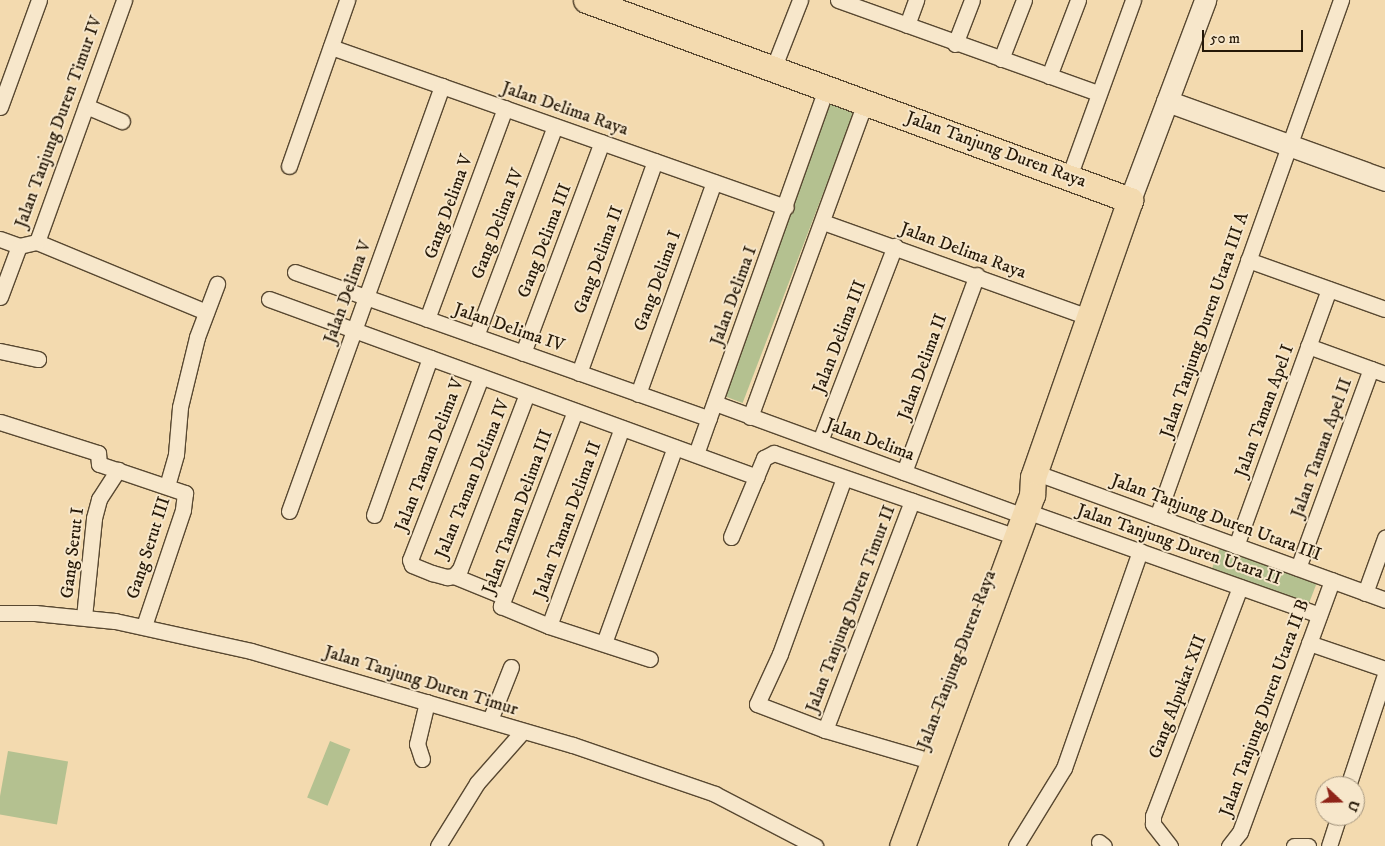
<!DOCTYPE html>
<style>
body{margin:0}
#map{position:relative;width:1385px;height:846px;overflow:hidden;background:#f3daaf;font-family:"IM FELL DW Pica",serif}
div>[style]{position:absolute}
.green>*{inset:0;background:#b4c190;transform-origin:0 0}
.roads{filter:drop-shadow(1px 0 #584831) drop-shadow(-1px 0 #584831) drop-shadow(0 1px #584831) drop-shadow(0 -1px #584831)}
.street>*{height:15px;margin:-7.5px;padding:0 7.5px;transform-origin:7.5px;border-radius:7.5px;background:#f7e7cb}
.secondary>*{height:21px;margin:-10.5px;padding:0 10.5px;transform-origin:10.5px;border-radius:10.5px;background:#f7e7cb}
.primary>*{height:25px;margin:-12.5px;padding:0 12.5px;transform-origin:12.5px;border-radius:12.5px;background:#f3daaf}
span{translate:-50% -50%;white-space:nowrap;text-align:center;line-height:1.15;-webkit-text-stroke:4px #f7e7cb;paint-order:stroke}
.street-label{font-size:18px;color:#251807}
.north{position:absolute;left:1315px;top:776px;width:50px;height:50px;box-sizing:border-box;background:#f7e7cb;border:1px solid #a3947d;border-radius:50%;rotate:111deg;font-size:14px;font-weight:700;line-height:20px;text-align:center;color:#251807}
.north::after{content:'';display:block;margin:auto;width:18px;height:22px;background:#8f2418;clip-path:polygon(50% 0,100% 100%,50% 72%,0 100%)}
.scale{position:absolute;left:1202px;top:30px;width:101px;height:22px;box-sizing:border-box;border:2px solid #251807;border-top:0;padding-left:6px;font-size:15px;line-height:18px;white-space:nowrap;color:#251807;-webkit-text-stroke:4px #f7e7cb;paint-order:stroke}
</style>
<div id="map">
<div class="green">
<div style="left:833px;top:95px;width:26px;height:320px;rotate:21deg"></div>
<div style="left:1221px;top:545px;width:103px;height:35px;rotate:21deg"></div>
<div style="left:330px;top:741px;width:22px;height:61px;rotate:22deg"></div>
<div style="left:8px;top:751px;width:61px;height:64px;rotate:10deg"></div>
</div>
<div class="roads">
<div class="street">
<div style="left:838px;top:0;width:276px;rotate:19.7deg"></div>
<div style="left:907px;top:25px;width:27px;rotate:-70deg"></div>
<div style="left:955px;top:44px;width:47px;rotate:-68.9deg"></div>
<div style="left:331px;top:47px;width:482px;rotate:19.4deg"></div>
<div style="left:1001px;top:59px;width:63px;rotate:-68.7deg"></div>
<div style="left:773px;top:69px;width:74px;rotate:-68.6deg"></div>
<div style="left:1049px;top:76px;width:81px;rotate:-69.1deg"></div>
<div style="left:86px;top:106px;width:39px;rotate:23deg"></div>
<div style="left:0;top:107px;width:114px;rotate:-70deg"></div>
<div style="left:289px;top:166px;width:176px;rotate:-70.7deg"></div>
<div style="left:1069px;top:177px;width:188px;rotate:-70.1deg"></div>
<div style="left:823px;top:222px;width:282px;rotate:19.7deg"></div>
<div style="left:0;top:239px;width:20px;rotate:20deg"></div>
<div style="left:37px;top:242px;width:183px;rotate:22.5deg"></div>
<div style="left:19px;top:246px;width:18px;rotate:-13deg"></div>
<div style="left:37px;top:242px;width:257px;rotate:-70.2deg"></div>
<div style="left:1248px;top:260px;width:145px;rotate:19.7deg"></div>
<div style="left:295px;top:272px;width:439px;rotate:19.5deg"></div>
<div style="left:0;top:297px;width:54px;rotate:-69.6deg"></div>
<div style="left:269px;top:299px;width:519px;rotate:20.04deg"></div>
<div style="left:427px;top:319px;width:225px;rotate:-69.7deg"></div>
<div style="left:476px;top:336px;width:224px;rotate:-69.4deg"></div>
<div style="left:1308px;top:346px;width:82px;rotate:20deg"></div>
<div style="left:0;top:351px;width:39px;rotate:12deg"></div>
<div style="left:523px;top:353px;width:225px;rotate:-69.5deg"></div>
<div style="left:579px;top:373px;width:225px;rotate:-70.3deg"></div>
<div style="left:481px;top:377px;width:196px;rotate:111.2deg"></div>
<div style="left:410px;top:560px;width:5px;rotate:68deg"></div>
<div style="left:412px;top:565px;width:22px;rotate:22deg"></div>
<div style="left:432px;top:573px;width:16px;rotate:15deg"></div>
<div style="left:447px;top:577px;width:7px;rotate:-8deg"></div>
<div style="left:454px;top:576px;width:9px;rotate:-49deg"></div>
<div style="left:460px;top:569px;width:187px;rotate:-69.1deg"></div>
<div style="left:638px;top:394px;width:225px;rotate:-70.3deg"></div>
<div style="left:715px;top:403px;width:317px;rotate:20.1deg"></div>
<div style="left:575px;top:411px;width:209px;rotate:110.8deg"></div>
<div style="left:501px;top:606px;width:52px;rotate:22.6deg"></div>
<div style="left:549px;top:626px;width:106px;rotate:18.1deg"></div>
<div style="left:750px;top:417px;width:335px;rotate:-69.9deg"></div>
<div style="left:0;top:422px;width:103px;rotate:17.6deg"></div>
<div style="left:98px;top:453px;width:11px;rotate:85deg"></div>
<div style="left:99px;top:464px;width:91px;rotate:18.6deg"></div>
<div style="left:185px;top:493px;width:17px;rotate:97deg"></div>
<div style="left:183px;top:510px;width:122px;rotate:108.6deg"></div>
<div style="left:820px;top:441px;width:209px;rotate:-69deg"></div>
<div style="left:696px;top:454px;width:388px;rotate:-70.4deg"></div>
<div style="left:904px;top:472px;width:210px;rotate:-69.7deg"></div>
<div style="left:1034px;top:472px;width:374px;rotate:20deg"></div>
<div style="left:844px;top:478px;width:187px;rotate:110deg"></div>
<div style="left:780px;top:654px;width:55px;rotate:114.7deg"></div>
<div style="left:757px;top:704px;width:73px;rotate:20.9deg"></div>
<div style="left:825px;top:730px;width:99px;rotate:16.4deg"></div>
<div style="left:167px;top:486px;width:33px;rotate:-74deg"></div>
<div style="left:176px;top:454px;width:47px;rotate:-85.1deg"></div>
<div style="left:180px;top:407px;width:72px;rotate:-76.3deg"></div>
<div style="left:197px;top:337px;width:57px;rotate:-69.3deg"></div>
<div style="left:289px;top:511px;width:452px;rotate:-70.2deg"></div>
<div style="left:1026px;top:511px;width:311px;rotate:19.5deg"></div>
<div style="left:374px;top:515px;width:167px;rotate:-70.4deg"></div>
<div style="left:1157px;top:517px;width:549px;rotate:-70.41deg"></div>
<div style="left:731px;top:537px;width:86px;rotate:-67.3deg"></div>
<div style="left:764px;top:458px;width:11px;rotate:-27deg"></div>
<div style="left:774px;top:453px;width:244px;rotate:19.1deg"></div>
<div style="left:1236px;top:546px;width:273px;rotate:-70.1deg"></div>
<div style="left:1298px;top:568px;width:212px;rotate:-69.9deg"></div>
<div style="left:454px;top:576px;width:53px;rotate:22.2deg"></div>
<div style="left:1365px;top:593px;width:59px;rotate:-70deg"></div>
<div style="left:0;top:613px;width:35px"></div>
<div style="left:35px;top:613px;width:80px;rotate:5.7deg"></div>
<div style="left:115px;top:621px;width:139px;rotate:12.4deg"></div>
<div style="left:251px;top:651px;width:335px;rotate:16.3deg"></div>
<div style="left:573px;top:745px;width:150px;rotate:19deg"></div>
<div style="left:715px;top:794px;width:113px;rotate:27.5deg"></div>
<div style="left:84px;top:617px;width:100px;rotate:-84.2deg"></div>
<div style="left:94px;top:518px;width:20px;rotate:-75deg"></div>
<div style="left:99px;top:499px;width:35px;rotate:-57deg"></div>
<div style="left:549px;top:626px;width:211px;rotate:-69.8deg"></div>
<div style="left:604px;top:643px;width:208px;rotate:-70.1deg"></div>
<div style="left:1309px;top:643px;width:80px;rotate:18.9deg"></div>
<div style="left:490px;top:720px;width:57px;rotate:-68.4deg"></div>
<div style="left:825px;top:730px;width:245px;rotate:-69.2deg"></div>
<div style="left:422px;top:759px;width:16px;rotate:-108deg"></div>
<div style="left:417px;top:744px;width:43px;rotate:-76.6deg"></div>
<div style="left:1348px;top:786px;width:117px;rotate:-71.6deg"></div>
<div style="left:1099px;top:842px;width:6px;rotate:39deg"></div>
<div style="left:438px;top:846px;width:74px;rotate:-58.2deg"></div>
<div style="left:477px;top:783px;width:69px;rotate:-48.5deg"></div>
<div style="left:1016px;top:846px;width:92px;rotate:-58.4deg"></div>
<div style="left:1064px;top:768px;width:230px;rotate:-70.7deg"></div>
<div style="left:1170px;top:846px;width:28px;rotate:-128deg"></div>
<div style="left:1153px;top:824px;width:8px;rotate:-90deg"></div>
<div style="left:1153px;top:816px;width:245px;rotate:-69.2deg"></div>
<div style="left:1229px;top:846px;width:18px;rotate:-52deg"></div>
<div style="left:1240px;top:832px;width:268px;rotate:-69.9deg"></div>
<div style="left:1294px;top:846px;width:14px"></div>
<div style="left:1329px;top:846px;width:32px;rotate:-72deg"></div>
</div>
<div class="secondary">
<div style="left:1167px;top:101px;width:232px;rotate:19.9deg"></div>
<div style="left:1130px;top:200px;width:214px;rotate:-69.4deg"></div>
</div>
<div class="primary">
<div style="left:586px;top:0;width:580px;rotate:20.19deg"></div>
<div style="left:1130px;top:200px;width:293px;rotate:109.3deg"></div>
<div style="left:1033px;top:477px;width:18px;rotate:93deg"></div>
<div style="left:1032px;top:495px;width:374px;rotate:110.3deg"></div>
</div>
</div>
<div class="street-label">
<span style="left:565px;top:109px;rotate:19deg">Jalan Delima Raya</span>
<span style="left:59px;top:122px;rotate:-70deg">Jalan Tanjung Duren Timur IV</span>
<span style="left:996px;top:150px;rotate:20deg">Jalan Tanjung Duren Raya</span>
<span style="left:449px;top:207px;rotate:-70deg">Gang Delima V</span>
<span style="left:498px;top:224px;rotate:-69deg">Gang Delima IV</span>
<span style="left:545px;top:241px;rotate:-69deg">Gang Delima III</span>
<span style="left:963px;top:251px;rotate:20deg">Jalan Delima Raya</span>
<span style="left:599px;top:260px;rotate:-70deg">Gang Delima II</span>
<span style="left:658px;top:281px;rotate:-70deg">Gang Delima I</span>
<span style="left:348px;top:292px;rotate:-70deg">Jalan Delima V</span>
<span style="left:734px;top:296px;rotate:-70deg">Jalan Delima I</span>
<span style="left:1205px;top:325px;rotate:-71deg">Jalan Tanjung Duren Utara III A</span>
<span style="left:509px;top:328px;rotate:19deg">Jalan Delima IV</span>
<span style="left:840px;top:337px;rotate:-69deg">Jalan Delima III</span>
<span style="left:923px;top:367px;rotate:-70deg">Jalan Delima II</span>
<span style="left:1265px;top:411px;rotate:-70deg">Jalan Taman Apel I</span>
<span style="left:870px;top:440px;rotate:20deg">Jalan Delima</span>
<span style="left:1322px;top:448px;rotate:-70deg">Jalan Taman Apel II</span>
<span style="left:430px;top:455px;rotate:-69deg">Jalan Taman Delima V</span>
<span style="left:473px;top:479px;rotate:-68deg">Jalan Taman Delima IV</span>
<span style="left:518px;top:512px;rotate:-70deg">Jalan Taman Delima III</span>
<span style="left:1216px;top:518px;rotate:20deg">Jalan Tanjung Duren Utara III</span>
<span style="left:568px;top:520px;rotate:-70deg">Jalan Taman Delima II</span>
<span style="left:1179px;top:545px;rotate:19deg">Jalan Tanjung Duren Utara II</span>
<span style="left:149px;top:548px;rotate:-72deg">Gang Serut III</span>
<span style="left:73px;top:553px;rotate:-83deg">Gang Serut I</span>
<span style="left:851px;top:609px;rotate:-69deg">Jalan Tanjung Duren Timur II</span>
<span style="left:957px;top:660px;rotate:-69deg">Jalan Tanjung Duren Raya</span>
<span style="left:421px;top:681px;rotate:17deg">Jalan Tanjung Duren Timur</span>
<span style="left:1178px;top:697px;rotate:-69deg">Gang Alpukat XII</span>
<span style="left:1265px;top:708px;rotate:-70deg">Jalan Tanjung Duren Utara II B</span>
</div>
<div class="north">U</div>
<div class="scale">50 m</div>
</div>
